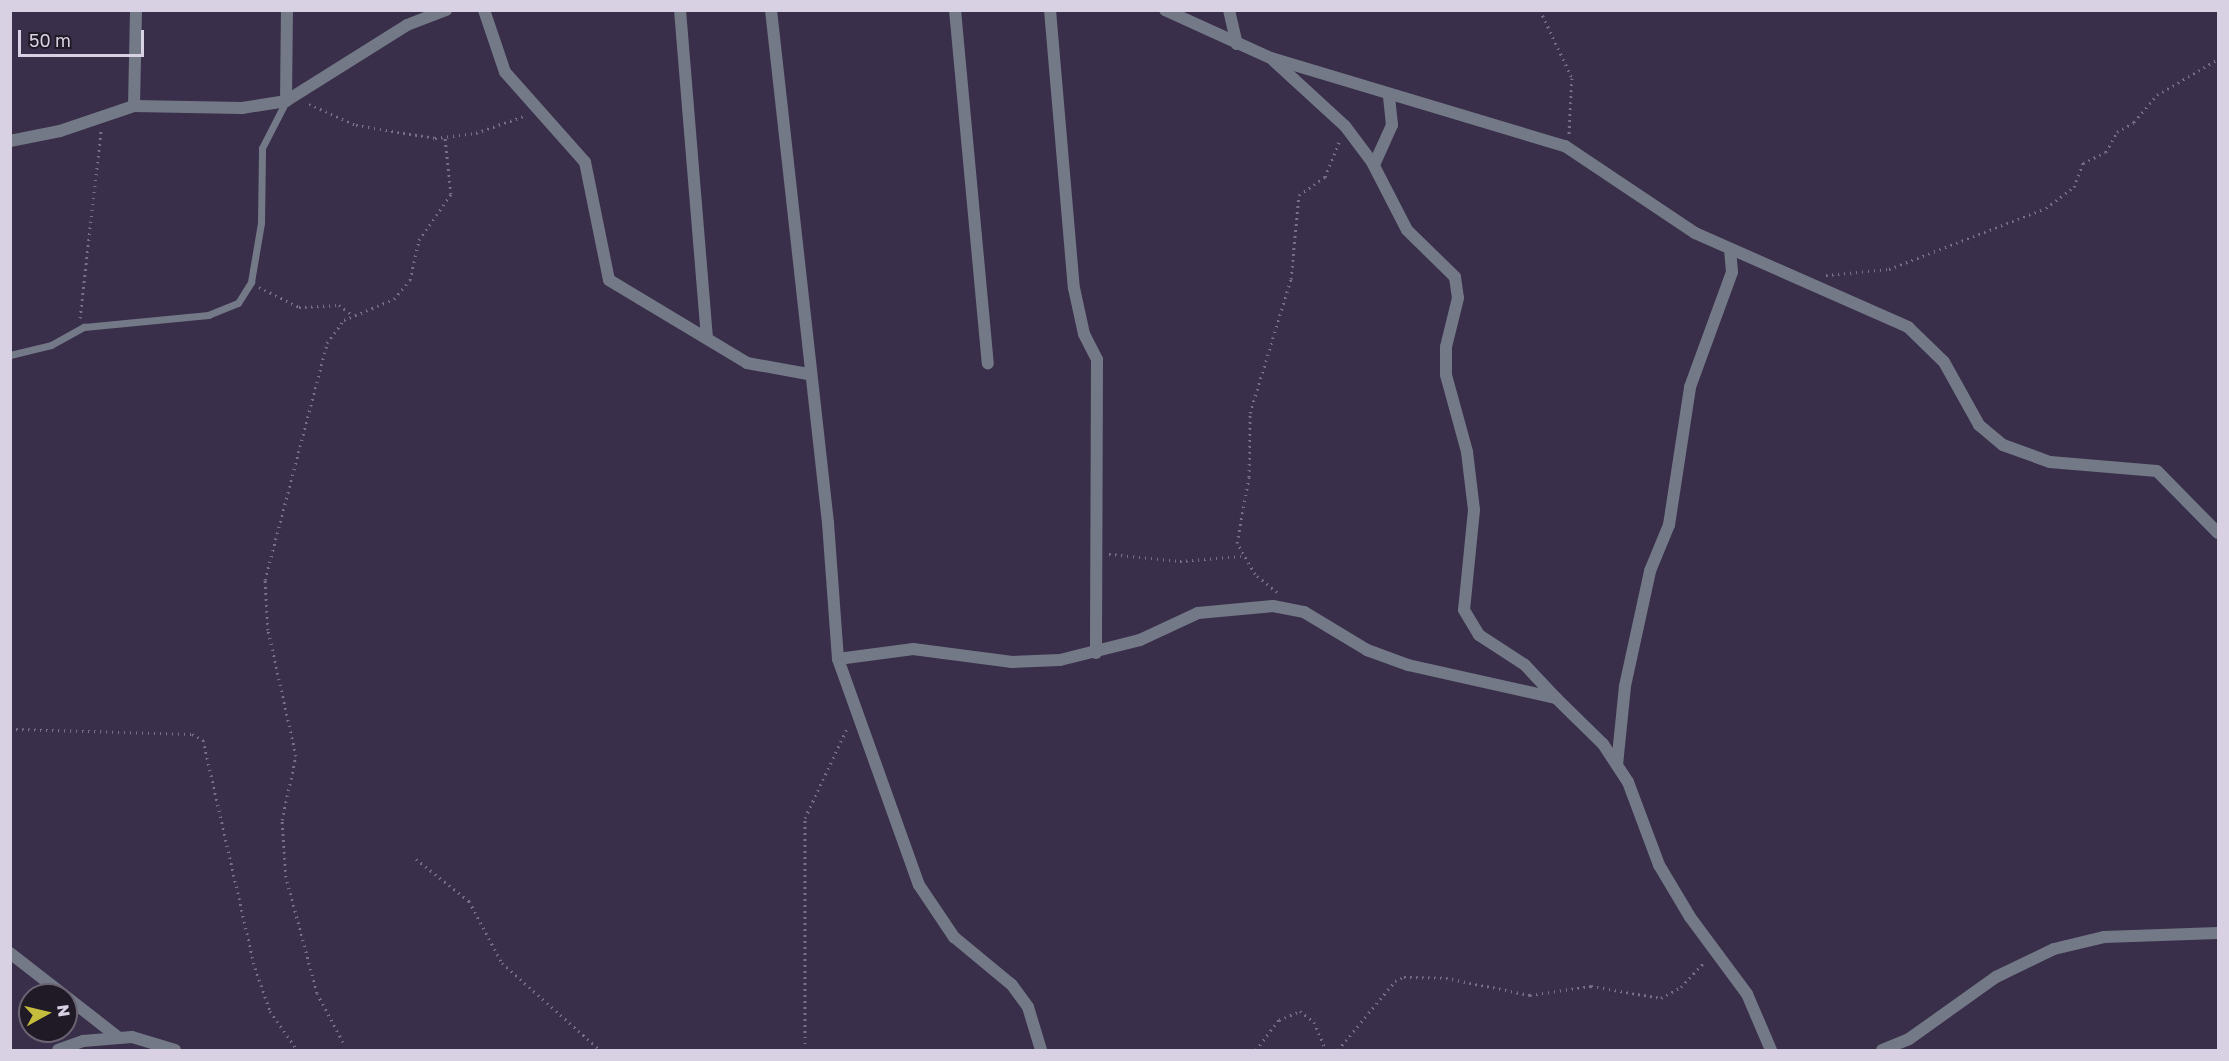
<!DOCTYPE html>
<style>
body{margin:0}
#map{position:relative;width:2229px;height:1061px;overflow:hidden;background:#392f4a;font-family:"Golos Text",sans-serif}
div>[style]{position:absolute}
.path>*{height:3px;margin-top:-1.5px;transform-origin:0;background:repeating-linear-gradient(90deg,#776f86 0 1.5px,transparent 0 6px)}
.lane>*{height:7px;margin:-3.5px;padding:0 3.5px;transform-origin:3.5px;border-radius:3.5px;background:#747987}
.street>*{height:12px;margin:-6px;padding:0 6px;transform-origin:6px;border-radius:6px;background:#747987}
span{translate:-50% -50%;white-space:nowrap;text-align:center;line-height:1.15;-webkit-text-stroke:6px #1f1a26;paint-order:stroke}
.frame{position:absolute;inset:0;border:12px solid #d7d1e3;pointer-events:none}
.north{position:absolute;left:18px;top:983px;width:60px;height:60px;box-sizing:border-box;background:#1f1a26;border:2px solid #696372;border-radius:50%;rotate:82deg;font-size:16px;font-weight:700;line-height:24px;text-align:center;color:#d7d1e3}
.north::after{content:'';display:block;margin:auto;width:21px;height:27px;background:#c5bc3d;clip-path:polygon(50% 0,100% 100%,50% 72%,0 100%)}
.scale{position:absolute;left:18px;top:30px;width:126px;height:27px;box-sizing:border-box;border:3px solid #d7d1e3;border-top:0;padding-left:8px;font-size:18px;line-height:21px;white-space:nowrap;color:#d7d1e3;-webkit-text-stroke:4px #1f1a26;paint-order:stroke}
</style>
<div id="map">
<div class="path">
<div style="left:1540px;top:10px;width:75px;rotate:64.8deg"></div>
<div style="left:1572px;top:78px;width:56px;rotate:93.1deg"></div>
<div style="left:309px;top:104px;width:51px;rotate:24.1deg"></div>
<div style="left:356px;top:125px;width:80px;rotate:9.3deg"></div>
<div style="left:435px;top:138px;width:41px;rotate:-7deg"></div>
<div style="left:476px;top:133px;width:51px;rotate:-19.5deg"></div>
<div style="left:1826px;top:275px;width:63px;rotate:-5.4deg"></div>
<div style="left:1889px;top:269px;width:168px;rotate:-21.2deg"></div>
<div style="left:2046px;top:208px;width:35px;rotate:-37deg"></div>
<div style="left:2074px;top:187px;width:26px;rotate:-69deg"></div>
<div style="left:2083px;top:163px;width:25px;rotate:-26deg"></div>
<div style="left:2106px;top:152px;width:23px;rotate:-61deg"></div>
<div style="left:2117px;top:132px;width:20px;rotate:-30deg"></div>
<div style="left:2134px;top:122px;width:35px;rotate:-50deg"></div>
<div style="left:2157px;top:95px;width:71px;rotate:-30.5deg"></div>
<div style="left:259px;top:287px;width:45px;rotate:26.6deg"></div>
<div style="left:299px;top:307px;width:40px;rotate:-2.9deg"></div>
<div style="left:339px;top:305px;width:15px;rotate:37deg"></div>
<div style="left:80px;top:318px;width:189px;rotate:-83.6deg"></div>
<div style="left:1109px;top:554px;width:71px;rotate:5.6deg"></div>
<div style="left:1180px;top:561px;width:61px;rotate:-4.7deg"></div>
<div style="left:1277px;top:592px;width:28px;rotate:-141deg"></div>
<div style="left:1255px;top:574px;width:36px;rotate:-120deg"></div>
<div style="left:1237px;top:543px;width:67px;rotate:-79.7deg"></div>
<div style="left:1249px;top:477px;width:64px;rotate:-89.1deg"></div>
<div style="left:1250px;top:413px;width:140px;rotate:-73deg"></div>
<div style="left:1291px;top:279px;width:84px;rotate:-84.6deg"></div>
<div style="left:1299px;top:195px;width:32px;rotate:-35deg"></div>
<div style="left:1325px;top:177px;width:38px;rotate:-68deg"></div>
<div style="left:10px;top:729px;width:182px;rotate:1.6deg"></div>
<div style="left:192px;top:734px;width:13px;rotate:29deg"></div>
<div style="left:203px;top:740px;width:234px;rotate:77.2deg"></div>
<div style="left:255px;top:968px;width:46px;rotate:70.8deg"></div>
<div style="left:270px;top:1011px;width:47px;rotate:55.3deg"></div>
<div style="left:416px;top:859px;width:68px;rotate:38.4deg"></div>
<div style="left:469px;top:901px;width:70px;rotate:62deg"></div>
<div style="left:502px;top:963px;width:131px;rotate:41.6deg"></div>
<div style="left:343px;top:1042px;width:55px;rotate:-118deg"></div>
<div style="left:317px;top:993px;width:120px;rotate:-105deg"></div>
<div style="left:286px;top:877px;width:57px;rotate:-94deg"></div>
<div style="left:282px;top:820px;width:66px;rotate:-77.7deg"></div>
<div style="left:296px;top:756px;width:129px;rotate:-102.5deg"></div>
<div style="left:268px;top:630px;width:50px;rotate:-93.4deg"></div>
<div style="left:265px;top:580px;width:245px;rotate:-75.3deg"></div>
<div style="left:327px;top:343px;width:29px;rotate:-54deg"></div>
<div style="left:344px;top:320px;width:54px;rotate:-22.8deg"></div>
<div style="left:394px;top:299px;width:25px;rotate:-50deg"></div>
<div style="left:410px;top:280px;width:41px;rotate:-77.3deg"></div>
<div style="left:419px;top:240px;width:56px;rotate:-55.2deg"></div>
<div style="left:451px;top:194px;width:56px;rotate:-96.1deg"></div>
<div style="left:805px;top:1050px;width:232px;rotate:-90deg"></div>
<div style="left:805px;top:818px;width:102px;rotate:-64.9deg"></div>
<div style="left:1256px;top:1050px;width:38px;rotate:-53deg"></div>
<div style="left:1279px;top:1020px;width:23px;rotate:-23deg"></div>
<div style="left:1300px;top:1011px;width:18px;rotate:38deg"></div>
<div style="left:1314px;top:1022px;width:30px;rotate:67deg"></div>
<div style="left:1338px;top:1050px;width:89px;rotate:-50.4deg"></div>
<div style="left:1395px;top:981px;width:10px;rotate:-24deg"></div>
<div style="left:1404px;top:977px;width:42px;rotate:1.4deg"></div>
<div style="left:1446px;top:978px;width:86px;rotate:11.4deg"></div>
<div style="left:1530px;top:995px;width:62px;rotate:-8.4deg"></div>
<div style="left:1591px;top:986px;width:71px;rotate:9.7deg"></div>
<div style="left:1661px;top:998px;width:23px;rotate:-29deg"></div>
<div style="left:1681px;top:987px;width:35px;rotate:-47deg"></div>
</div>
<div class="lane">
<div style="left:10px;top:355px;width:42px;rotate:-13.7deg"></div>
<div style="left:51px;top:345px;width:38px;rotate:-29deg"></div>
<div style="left:84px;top:327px;width:125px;rotate:-5.5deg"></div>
<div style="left:208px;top:315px;width:32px;rotate:-22deg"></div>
<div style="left:238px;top:303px;width:25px;rotate:-58deg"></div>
<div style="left:251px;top:282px;width:60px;rotate:-80.4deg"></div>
<div style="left:261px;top:223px;width:75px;rotate:-89.2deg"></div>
<div style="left:262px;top:148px;width:53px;rotate:-62.9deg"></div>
</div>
<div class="street">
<div style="left:484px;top:10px;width:65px;rotate:71.3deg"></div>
<div style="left:505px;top:72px;width:120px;rotate:48.4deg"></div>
<div style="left:585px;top:162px;width:120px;rotate:78.5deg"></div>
<div style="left:609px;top:280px;width:161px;rotate:31deg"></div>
<div style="left:747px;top:363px;width:62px;rotate:10.2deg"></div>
<div style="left:680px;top:10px;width:326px;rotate:85.3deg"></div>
<div style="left:771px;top:10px;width:516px;rotate:83.66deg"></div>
<div style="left:828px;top:523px;width:136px;rotate:85.8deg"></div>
<div style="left:838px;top:659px;width:240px;rotate:70.3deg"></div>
<div style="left:919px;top:885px;width:63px;rotate:56.1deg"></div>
<div style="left:954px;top:937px;width:75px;rotate:39.6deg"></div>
<div style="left:1012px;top:985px;width:27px;rotate:54deg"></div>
<div style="left:1028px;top:1007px;width:45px;rotate:73.2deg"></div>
<div style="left:955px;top:10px;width:355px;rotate:84.7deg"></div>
<div style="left:1050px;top:10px;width:279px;rotate:85.1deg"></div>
<div style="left:1074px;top:288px;width:47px;rotate:77.7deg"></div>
<div style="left:1084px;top:334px;width:29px;rotate:63deg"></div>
<div style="left:1097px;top:360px;width:293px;rotate:90.2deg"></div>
<div style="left:1165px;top:10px;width:116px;rotate:24.4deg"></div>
<div style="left:1271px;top:58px;width:307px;rotate:16.7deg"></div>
<div style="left:1565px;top:146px;width:156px;rotate:33.8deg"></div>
<div style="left:1695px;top:233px;width:233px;rotate:23.8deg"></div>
<div style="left:1908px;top:327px;width:50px;rotate:44.2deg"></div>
<div style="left:1944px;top:362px;width:72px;rotate:60.9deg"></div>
<div style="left:1979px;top:425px;width:31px;rotate:40deg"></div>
<div style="left:2003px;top:445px;width:50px;rotate:19.9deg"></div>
<div style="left:2050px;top:462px;width:107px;rotate:4.8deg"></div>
<div style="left:2157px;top:471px;width:87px;rotate:45.5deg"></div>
<div style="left:1229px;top:10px;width:35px;rotate:77deg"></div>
<div style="left:1274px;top:61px;width:96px;rotate:42.5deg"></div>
<div style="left:1345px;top:126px;width:45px;rotate:53.1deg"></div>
<div style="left:1372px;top:162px;width:76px;rotate:62.8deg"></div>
<div style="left:1407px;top:230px;width:67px;rotate:44.4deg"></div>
<div style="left:1455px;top:277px;width:21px;rotate:82deg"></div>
<div style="left:1458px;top:298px;width:50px;rotate:103.8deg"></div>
<div style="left:1446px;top:347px;width:28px;rotate:90deg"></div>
<div style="left:1446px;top:375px;width:80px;rotate:74.7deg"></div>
<div style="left:1467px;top:452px;width:58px;rotate:83.1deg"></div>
<div style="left:1474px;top:510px;width:100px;rotate:95.7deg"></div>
<div style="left:1464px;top:610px;width:29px;rotate:59deg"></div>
<div style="left:1479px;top:635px;width:55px;rotate:33.1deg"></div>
<div style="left:1525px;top:665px;width:45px;rotate:46.8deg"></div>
<div style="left:286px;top:101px;width:91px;rotate:-89.4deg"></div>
<div style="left:134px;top:106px;width:96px;rotate:-88.8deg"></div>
<div style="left:10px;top:141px;width:51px;rotate:-11.3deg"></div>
<div style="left:60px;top:131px;width:78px;rotate:-18.7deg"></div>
<div style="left:134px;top:106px;width:108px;rotate:1.1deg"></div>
<div style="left:242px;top:108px;width:45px;rotate:-9deg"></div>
<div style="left:286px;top:101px;width:143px;rotate:-32.1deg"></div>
<div style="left:407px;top:25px;width:42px;rotate:-21deg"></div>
<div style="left:1374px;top:165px;width:44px;rotate:-65.8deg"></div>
<div style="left:1392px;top:125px;width:30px;rotate:-96deg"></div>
<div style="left:838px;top:659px;width:76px;rotate:-7.6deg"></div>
<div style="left:913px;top:649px;width:100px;rotate:7.5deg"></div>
<div style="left:1012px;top:662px;width:48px;rotate:-2.4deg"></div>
<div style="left:1060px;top:660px;width:82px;rotate:-14deg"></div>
<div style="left:1140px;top:640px;width:64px;rotate:-25deg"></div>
<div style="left:1198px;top:613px;width:75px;rotate:-5.3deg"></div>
<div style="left:1273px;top:606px;width:32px;rotate:11deg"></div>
<div style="left:1304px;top:612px;width:74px;rotate:31.1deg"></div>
<div style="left:1367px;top:650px;width:44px;rotate:20.1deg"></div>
<div style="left:1408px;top:665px;width:152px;rotate:12.6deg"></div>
<div style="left:1556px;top:698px;width:66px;rotate:44.4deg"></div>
<div style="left:1603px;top:744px;width:45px;rotate:56.7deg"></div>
<div style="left:1628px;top:782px;width:89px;rotate:69.5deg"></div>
<div style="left:1659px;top:865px;width:61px;rotate:59.2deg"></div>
<div style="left:1690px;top:917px;width:96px;rotate:53.5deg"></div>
<div style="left:1747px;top:994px;width:61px;rotate:66.8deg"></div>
<div style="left:1617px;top:765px;width:79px;rotate:-84.2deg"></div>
<div style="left:1625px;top:686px;width:118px;rotate:-77.7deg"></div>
<div style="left:1650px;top:571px;width:50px;rotate:-67.6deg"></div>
<div style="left:1669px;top:525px;width:140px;rotate:-81.3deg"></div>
<div style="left:1690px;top:387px;width:122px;rotate:-69.9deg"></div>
<div style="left:1732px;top:272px;width:22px;rotate:-95deg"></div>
<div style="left:10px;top:953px;width:137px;rotate:37.9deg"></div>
<div style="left:58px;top:1050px;width:27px;rotate:-20deg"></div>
<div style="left:83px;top:1041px;width:49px;rotate:-4.7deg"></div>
<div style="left:132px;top:1037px;width:45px;rotate:16.8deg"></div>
<div style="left:1882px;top:1050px;width:29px;rotate:-22deg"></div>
<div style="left:1909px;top:1039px;width:107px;rotate:-35.5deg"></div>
<div style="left:1996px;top:977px;width:64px;rotate:-25.8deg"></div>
<div style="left:2054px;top:949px;width:51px;rotate:-13.5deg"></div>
<div style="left:2104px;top:937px;width:114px;rotate:-2deg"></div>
</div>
<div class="frame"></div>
<div class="north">N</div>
<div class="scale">50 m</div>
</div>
